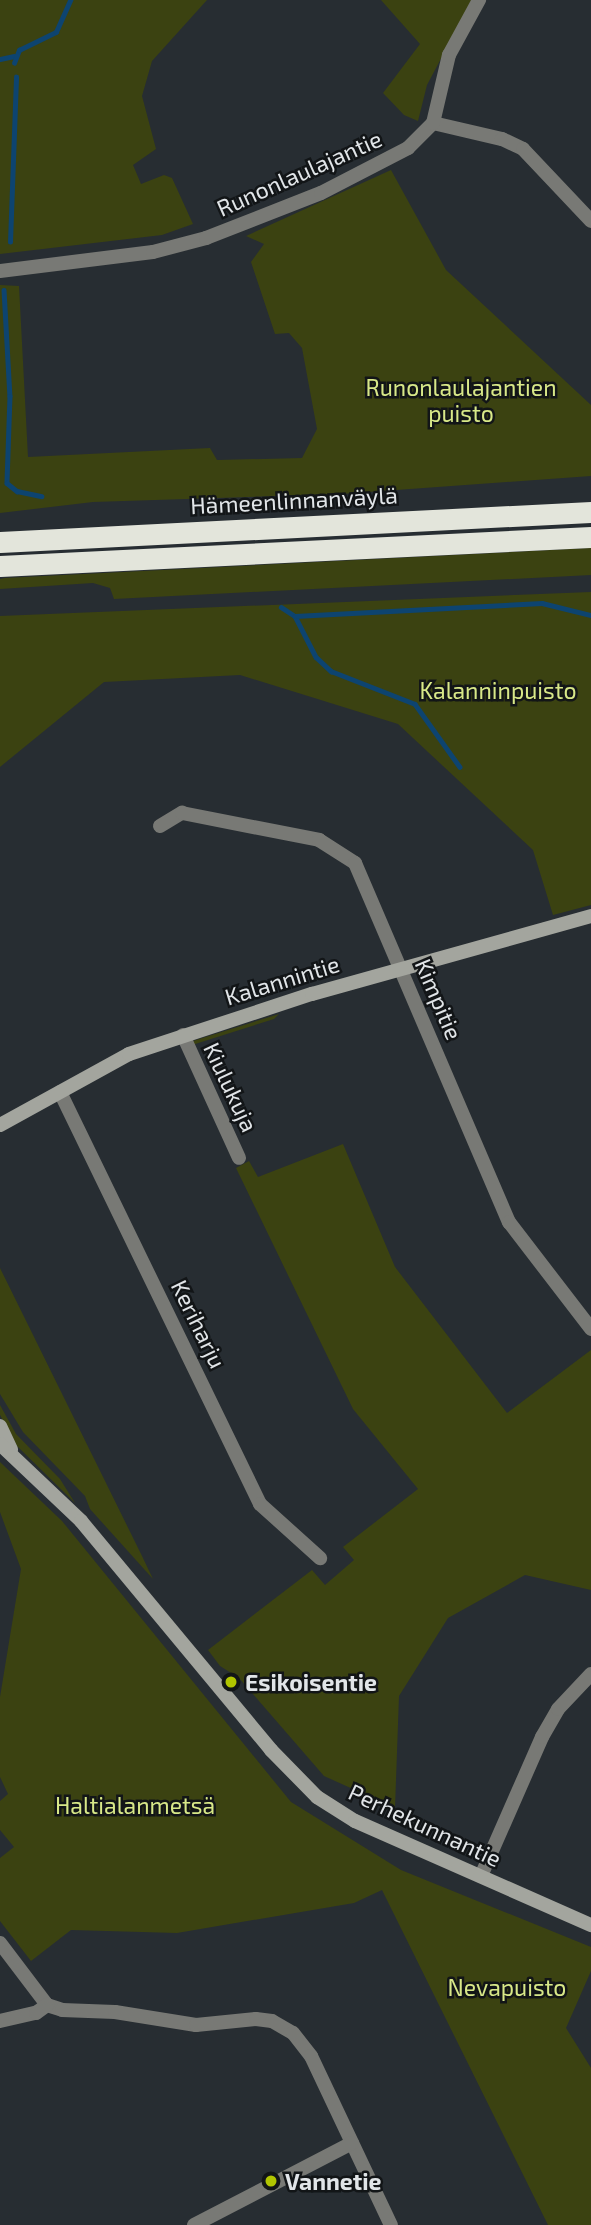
<!DOCTYPE html>
<meta charset="utf-8">
<style>
body{margin:0}
#map{position:relative;width:591px;height:2225px;overflow:hidden;background:#272d32;font-family:"Exo 2",sans-serif}
div>[style]{position:absolute}
.green>*{inset:0;background:#3b4211}
.stream>*{height:4.5px;margin:-2.25px;padding:0 2.25px;transform-origin:2.25px;border-radius:2.25px;background:#0d4470}
.street>*{height:14px;margin:-7px;padding:0 7px;transform-origin:7px;border-radius:7px;background:#787975}
.secondary>*{height:14px;margin:-7px;padding:0 7px;transform-origin:7px;border-radius:7px;background:#a3a59e}
.highway>*{height:21px;margin:-10.5px;padding:0 10.5px;transform-origin:10.5px;border-radius:10.5px;background:#e3e5db}
.dots>*{width:19px;height:19px;translate:-50% -50%;box-sizing:border-box;border:4px solid #121517;border-radius:50%}
span{translate:-50% -50%;white-space:nowrap;text-align:center;line-height:1.15;-webkit-text-stroke:5px #121517;paint-order:stroke}
.street-label{font-size:23px;color:#e1e5e8}
.park-label{font-size:23px;color:#d8e888}
.poi-label{font-size:23px;color:#e1e5e8;font-weight:700}
.left{translate:0 -50%;text-align:left}
</style>
<div id="map">
<div class="green">
<div style="clip-path:polygon(0 0,207px 0,152px 61px,142px 96px,156px 149px,133px 165px,141px 184px,164px 175px,172px 178px,193px 224px,162px 235px,0 254px)"></div>
<div style="clip-path:polygon(381px 0,472px 0,427px 85px,418px 121px,404px 115px,383px 93px,420px 44px)"></div>
<div style="clip-path:polygon(391px 170px,446px 270px,591px 405px,591px 476px,341px 494px,93px 502px,0 513px,0 285px,19px 286px,28px 457px,210px 448px,217px 460px,302px 458px,317px 429px,302px 348px,289px 333px,275px 334px,251px 262px,264px 244px,246px 236px)"></div>
<div style="clip-path:polygon(591px 548px,591px 575px,114px 599px,110px 588px,93px 583px,0 589px,0 579px,5px 578px)"></div>
<div style="clip-path:polygon(591px 592px,591px 905px,553px 915px,533px 850px,398px 724px,240px 675px,104px 682px,0 767px,0 616px)"></div>
<div style="clip-path:polygon(279px 1014px,274px 1019px,192px 1045px,193px 1041px)"></div>
<div style="clip-path:polygon(343px 1144px,395px 1267px,507px 1413px,591px 1350px,591px 1590px,525px 1575px,448px 1618px,399px 1696px,395px 1808px,324px 1776px,239px 1678px,220px 1666px,208px 1650px,312px 1570px,325px 1585px,354px 1560px,343px 1547px,418px 1489px,353px 1409px,236px 1168px,249px 1161px,258px 1177px)"></div>
<div style="clip-path:polygon(0 1268px,142px 1556px,153px 1579px,90px 1509px,85px 1496px,23px 1432px,0 1394px)"></div>
<div style="clip-path:polygon(0 1405px,16px 1434px,60px 1479px,75px 1503px,17px 1446px,0 1415px)"></div>
<div style="clip-path:polygon(0 1462px,62px 1521px,291px 1802px,401px 1870px,591px 1947px,591px 1971px,566px 2028px,591px 2068px,591px 2225px,548px 2225px,382px 1890px,354px 1903px,177px 1933px,71px 1930px,31px 1961px,0 1921px,0 1858px,14px 1847px,0 1830px,0 1801px,8px 1794px,0 1777px,0 1697px,21px 1569px,0 1512px)"></div>
</div>
<div class="stream">
<div style="left:0;top:59px;width:14px;rotate:-12deg"></div>
<div style="left:14px;top:63px;width:14px;rotate:-69deg"></div>
<div style="left:19px;top:50px;width:41px;rotate:-25.9deg"></div>
<div style="left:56px;top:32px;width:35px;rotate:-66deg"></div>
<div style="left:10px;top:242px;width:165px;rotate:-87.9deg"></div>
<div style="left:4px;top:290px;width:106px;rotate:86.8deg"></div>
<div style="left:10px;top:396px;width:87px;rotate:92deg"></div>
<div style="left:7px;top:483px;width:13px;rotate:39deg"></div>
<div style="left:17px;top:491px;width:25px;rotate:12deg"></div>
<div style="left:281px;top:607px;width:17px;rotate:33deg"></div>
<div style="left:295px;top:616px;width:46px;rotate:62.9deg"></div>
<div style="left:316px;top:657px;width:21px;rotate:43deg"></div>
<div style="left:331px;top:671px;width:90px;rotate:21.4deg"></div>
<div style="left:415px;top:704px;width:77px;rotate:54.5deg"></div>
<div style="left:295px;top:616px;width:247px;rotate:-3deg"></div>
<div style="left:542px;top:603px;width:50px;rotate:13.8deg"></div>
</div>
<div class="street">
<div style="left:433px;top:123px;width:71px;rotate:13.1deg"></div>
<div style="left:502px;top:139px;width:23px;rotate:25deg"></div>
<div style="left:523px;top:149px;width:99px;rotate:46.6deg"></div>
<div style="left:0;top:271px;width:154px;rotate:-7.1deg"></div>
<div style="left:153px;top:252px;width:55px;rotate:-14.8deg"></div>
<div style="left:206px;top:238px;width:123px;rotate:-21.4deg"></div>
<div style="left:321px;top:193px;width:98px;rotate:-27.3deg"></div>
<div style="left:408px;top:148px;width:35px;rotate:-45deg"></div>
<div style="left:433px;top:123px;width:70px;rotate:-76.8deg"></div>
<div style="left:449px;top:55px;width:63px;rotate:-61.4deg"></div>
<div style="left:160px;top:826px;width:26px;rotate:-31deg"></div>
<div style="left:182px;top:813px;width:140px;rotate:11.1deg"></div>
<div style="left:319px;top:840px;width:43px;rotate:32.6deg"></div>
<div style="left:355px;top:863px;width:391px;rotate:66.8deg"></div>
<div style="left:509px;top:1222px;width:135px;rotate:52.5deg"></div>
<div style="left:183px;top:1035px;width:135px;rotate:65.5deg"></div>
<div style="left:60px;top:1092px;width:458px;rotate:64.1deg"></div>
<div style="left:260px;top:1504px;width:81px;rotate:42deg"></div>
<div style="left:481px;top:1876px;width:152px;rotate:-66.3deg"></div>
<div style="left:542px;top:1737px;width:32px;rotate:-60deg"></div>
<div style="left:558px;top:1709px;width:48px;rotate:-46.7deg"></div>
<div style="left:0;top:1943px;width:78px;rotate:52.8deg"></div>
<div style="left:47px;top:2005px;width:16px;rotate:18deg"></div>
<div style="left:62px;top:2010px;width:53px;rotate:2.2deg"></div>
<div style="left:115px;top:2012px;width:82px;rotate:9.1deg"></div>
<div style="left:196px;top:2025px;width:60px;rotate:-5.7deg"></div>
<div style="left:256px;top:2019px;width:16px;rotate:7deg"></div>
<div style="left:272px;top:2021px;width:24px;rotate:30deg"></div>
<div style="left:293px;top:2033px;width:29px;rotate:52deg"></div>
<div style="left:311px;top:2056px;width:187px;rotate:64.7deg"></div>
<div style="left:0;top:2021px;width:37px;rotate:-13deg"></div>
<div style="left:36px;top:2013px;width:14px;rotate:-36deg"></div>
<div style="left:194px;top:2225px;width:178px;rotate:-27.4deg"></div>
</div>
<div class="secondary">
<div style="left:0;top:1125px;width:147px;rotate:-28.8deg"></div>
<div style="left:129px;top:1054px;width:193px;rotate:-18.2deg"></div>
<div style="left:312px;top:994px;width:290px;rotate:-15.6deg"></div>
<div style="left:0;top:1426px;width:26px;rotate:65deg"></div>
<div style="left:0;top:1444px;width:112px;rotate:43.5deg"></div>
<div style="left:81px;top:1521px;width:298px;rotate:50.3deg"></div>
<div style="left:271px;top:1750px;width:66px;rotate:45.6deg"></div>
<div style="left:317px;top:1797px;width:45px;rotate:32.3deg"></div>
<div style="left:355px;top:1821px;width:258px;rotate:23.8deg"></div>
</div>
<div class="highway">
<div style="left:0;top:542px;width:592px;rotate:-2.91deg"></div>
<div style="left:0;top:566px;width:592px;rotate:-2.81deg"></div>
</div>
<div class="dots">
<div style="left:231px;top:1682px;background:#b1c500"></div>
<div style="left:271px;top:2181px;background:#b1c500"></div>
</div>
<div class="street-label">
<span style="left:299px;top:173px;rotate:-24deg">Runonlaulajantie</span>
<span style="left:294px;top:500px;rotate:-3deg">Hämeenlinnanväylä</span>
<span style="left:282px;top:980px;rotate:-17deg">Kalannintie</span>
<span style="left:439px;top:999px;rotate:67deg">Kimpitie</span>
<span style="left:231px;top:1087px;rotate:65deg">Kiulukuja</span>
<span style="left:199px;top:1324px;rotate:64deg">Keriharju</span>
<span style="left:425px;top:1825px;rotate:25deg">Perhekunnantie</span>
</div>
<div class="park-label">
<span style="left:461px;top:400px">Runonlaulajantien<br>puisto</span>
<span style="left:498px;top:690px">Kalanninpuisto</span>
<span style="left:135px;top:1805px">Haltialanmetsä</span>
<span style="left:507px;top:1987px">Nevapuisto</span>
</div>
<div class="poi-label">
<span class="left" style="left:245px;top:1682px">Esikoisentie</span>
<span class="left" style="left:285px;top:2181px">Vannetie</span>
</div>
</div>
